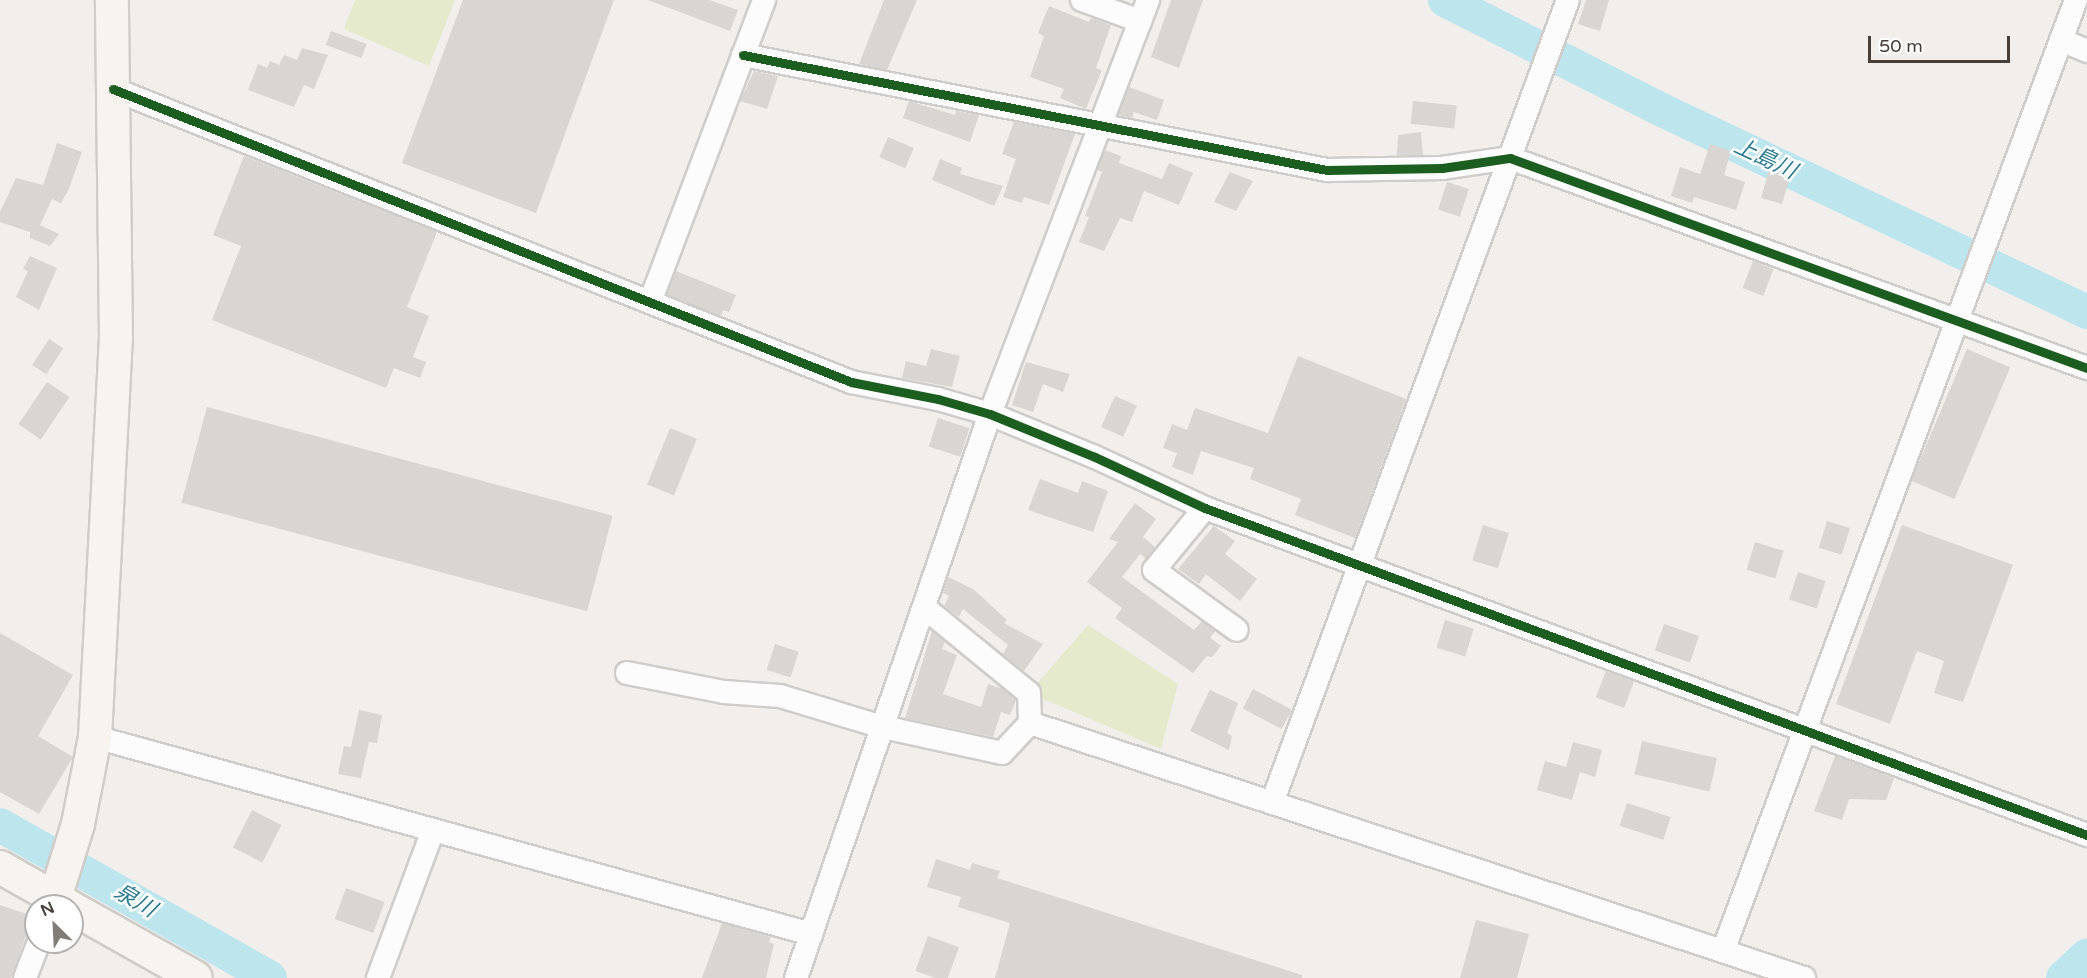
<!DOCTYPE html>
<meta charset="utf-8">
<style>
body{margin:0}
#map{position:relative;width:2087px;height:978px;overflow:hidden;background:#f1eeec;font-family:"Varela Round","Noto Sans JP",sans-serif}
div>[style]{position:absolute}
.green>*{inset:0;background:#e5eacd}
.river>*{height:34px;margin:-17px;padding:0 17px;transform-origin:17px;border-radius:17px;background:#bde5ee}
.building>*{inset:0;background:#d9d5d2;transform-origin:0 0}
.roads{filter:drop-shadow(2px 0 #cfccc9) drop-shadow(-2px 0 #cfccc9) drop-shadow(0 2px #cfccc9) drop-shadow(0 -2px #cfccc9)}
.street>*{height:22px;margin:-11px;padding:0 11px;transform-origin:11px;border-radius:11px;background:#fdfcfc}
.secondary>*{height:32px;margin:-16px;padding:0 16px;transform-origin:16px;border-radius:16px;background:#f7f3ef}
.cycleway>*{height:9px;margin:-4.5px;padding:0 4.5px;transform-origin:4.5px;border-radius:4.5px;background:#1b5e20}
span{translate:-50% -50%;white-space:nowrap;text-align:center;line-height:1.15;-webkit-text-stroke:5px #fff;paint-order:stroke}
.water-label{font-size:22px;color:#2c7c91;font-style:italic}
.north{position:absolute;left:24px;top:894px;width:60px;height:60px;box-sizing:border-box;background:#fff;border:2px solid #b5b2af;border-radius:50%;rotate:336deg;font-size:16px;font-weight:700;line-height:24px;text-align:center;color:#473e37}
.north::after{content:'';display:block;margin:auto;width:21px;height:27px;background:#827c76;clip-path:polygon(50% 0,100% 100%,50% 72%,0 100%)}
.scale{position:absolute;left:1868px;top:36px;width:142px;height:27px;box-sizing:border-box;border:3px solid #473e37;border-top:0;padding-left:8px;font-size:18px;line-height:21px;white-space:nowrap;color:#473e37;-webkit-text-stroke:4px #fff;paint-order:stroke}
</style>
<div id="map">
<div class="green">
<div style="clip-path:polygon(355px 0,455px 0,429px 66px,344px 29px)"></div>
<div style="clip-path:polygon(1088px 625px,1178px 684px,1161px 749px,1029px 693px)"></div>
</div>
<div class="river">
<div style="left:1445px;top:0;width:243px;rotate:26.9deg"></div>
<div style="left:1662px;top:110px;width:471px;rotate:25.4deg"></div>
<div style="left:0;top:825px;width:310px;rotate:29.5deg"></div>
<div style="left:2063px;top:978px;width:33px;rotate:-43deg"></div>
</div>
<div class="building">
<div style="clip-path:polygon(463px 0,614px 0,536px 213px,402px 163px)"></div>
<div style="clip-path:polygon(648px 0,709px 0,738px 10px,730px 31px)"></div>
<div style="clip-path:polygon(884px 0,917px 0,887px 70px,859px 64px)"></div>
<div style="clip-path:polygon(1171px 0,1203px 0,1179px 68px,1151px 57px)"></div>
<div style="clip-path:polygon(1586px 0,1609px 0,1600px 31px,1578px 24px)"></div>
<div style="clip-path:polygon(1049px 6px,1089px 22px,1091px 18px,1111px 25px,1096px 68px,1102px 70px,1086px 109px,1060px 98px,1064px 89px,1030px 77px,1044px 36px,1038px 33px)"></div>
<div style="left:331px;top:31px;width:38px;height:15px;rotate:20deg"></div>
<div style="clip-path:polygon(302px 48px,328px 55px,314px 89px,304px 85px,294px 107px,248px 90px,258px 64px,267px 68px,270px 61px,279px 65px,284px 55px,297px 60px)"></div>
<div style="clip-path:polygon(754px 71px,778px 76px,767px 109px,740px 101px)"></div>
<div style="clip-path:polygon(1129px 87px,1164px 100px,1157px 120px,1134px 112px,1132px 118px,1118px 115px)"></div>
<div style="clip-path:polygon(909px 101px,955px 115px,956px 111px,979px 115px,970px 142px,903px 118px)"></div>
<div style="left:1413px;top:101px;width:44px;height:23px;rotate:6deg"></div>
<div style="clip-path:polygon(1014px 122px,1075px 134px,1049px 205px,1024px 197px,1022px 203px,1003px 197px,1016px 159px,1002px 154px)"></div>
<div style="clip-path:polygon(1421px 132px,1423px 155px,1397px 155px,1398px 135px)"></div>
<div style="left:888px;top:137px;width:28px;height:22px;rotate:23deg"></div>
<div style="clip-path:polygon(57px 143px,82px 152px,69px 189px,61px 203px,52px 199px,40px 225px,59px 234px,50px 246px,30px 238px,30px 232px,0 222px,0 212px,16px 178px,43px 185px)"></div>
<div style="clip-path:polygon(1710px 144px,1731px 151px,1724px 175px,1745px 182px,1736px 210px,1694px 197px,1692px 203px,1671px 196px,1680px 167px,1700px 174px)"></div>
<div style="clip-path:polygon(1105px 150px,1121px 156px,1119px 163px,1162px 179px,1169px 163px,1193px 173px,1179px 205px,1144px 191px,1132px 222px,1120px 218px,1104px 251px,1079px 242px,1089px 217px,1085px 216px,1102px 172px,1097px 170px)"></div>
<div style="clip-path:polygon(244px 156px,437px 232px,407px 307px,429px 316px,413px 357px,426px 362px,420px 378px,394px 368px,386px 388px,212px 320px,241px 246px,213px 235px)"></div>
<div style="clip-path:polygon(940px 159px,962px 168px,960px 174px,1003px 186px,994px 206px,932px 180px)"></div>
<div style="left:1769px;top:170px;width:22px;height:29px;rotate:16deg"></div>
<div style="clip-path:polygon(1230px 172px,1253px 181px,1236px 211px,1214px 202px)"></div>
<div style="left:1447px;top:182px;width:23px;height:29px;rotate:18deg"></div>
<div style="clip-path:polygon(30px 256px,57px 268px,39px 310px,16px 297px,28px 271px,23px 269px)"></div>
<div style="left:1753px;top:261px;width:22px;height:29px;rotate:21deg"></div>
<div style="clip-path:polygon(676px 271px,736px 295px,729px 312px,723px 310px,721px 316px,667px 295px)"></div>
<div style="left:49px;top:339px;width:17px;height:31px;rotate:33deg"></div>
<div style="clip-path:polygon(931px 349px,960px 356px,952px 387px,902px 378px,906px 361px,926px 366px)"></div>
<div style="left:1967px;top:349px;width:47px;height:143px;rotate:23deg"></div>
<div style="clip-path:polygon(1298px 356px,1406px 399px,1355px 538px,1295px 515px,1301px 499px,1250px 479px,1254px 468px,1201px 451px,1193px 475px,1172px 467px,1177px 453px,1163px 448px,1172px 424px,1187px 430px,1195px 408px,1268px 433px)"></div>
<div style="clip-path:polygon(1026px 362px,1070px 374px,1063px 392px,1043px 384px,1033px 412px,1012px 405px)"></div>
<div style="left:47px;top:382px;width:27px;height:51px;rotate:34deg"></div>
<div style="left:1115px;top:396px;width:24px;height:34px;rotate:24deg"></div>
<div style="left:207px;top:407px;width:420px;height:99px;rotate:15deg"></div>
<div style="left:938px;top:418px;width:33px;height:30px;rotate:18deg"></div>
<div style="left:670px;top:428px;width:29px;height:61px;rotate:22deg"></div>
<div style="clip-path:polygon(1040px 479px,1078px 493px,1082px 481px,1108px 491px,1093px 532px,1028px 510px)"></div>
<div style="clip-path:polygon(1135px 503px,1156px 519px,1143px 537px,1155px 547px,1146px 559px,1140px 554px,1122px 577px,1194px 630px,1202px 621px,1215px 631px,1210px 638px,1221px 646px,1212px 657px,1207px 656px,1193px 673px,1115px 618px,1122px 608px,1087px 582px,1118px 542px,1109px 539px)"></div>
<div style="left:1827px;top:521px;width:24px;height:28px;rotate:17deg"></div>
<div style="left:1483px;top:525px;width:27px;height:37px;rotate:17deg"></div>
<div style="clip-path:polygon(1902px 525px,2013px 565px,1963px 702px,1934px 693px,1944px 661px,1917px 651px,1890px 724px,1836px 704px)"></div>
<div style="clip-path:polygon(1214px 526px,1235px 541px,1225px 554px,1257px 579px,1240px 601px,1206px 574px,1199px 584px,1178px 569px)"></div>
<div style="left:1755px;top:542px;width:30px;height:29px;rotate:17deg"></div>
<div style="left:1798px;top:572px;width:29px;height:29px;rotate:18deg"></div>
<div style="clip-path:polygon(948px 577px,973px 589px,1007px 620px,1004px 623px,1043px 644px,1024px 671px,1003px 654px,1008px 645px,963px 609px,959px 617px,944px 606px,949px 596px,943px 593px)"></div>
<div style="left:1445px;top:620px;width:30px;height:29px;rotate:17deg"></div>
<div style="left:1664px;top:624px;width:37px;height:28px;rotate:19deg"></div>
<div style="clip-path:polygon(932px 631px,945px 642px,942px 649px,957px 655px,943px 694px,981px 707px,988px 684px,1003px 689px,1016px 700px,1010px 715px,1001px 712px,993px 737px,905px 718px)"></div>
<div style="clip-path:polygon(0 633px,73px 675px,38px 736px,73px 757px,39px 814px,0 792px)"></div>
<div style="left:775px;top:644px;width:25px;height:27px;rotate:18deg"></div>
<div style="left:1606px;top:671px;width:30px;height:28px;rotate:21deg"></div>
<div style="left:1253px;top:689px;width:44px;height:22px;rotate:28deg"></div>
<div style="clip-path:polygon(1210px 690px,1238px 703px,1227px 733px,1232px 736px,1229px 750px,1190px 731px)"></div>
<div style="clip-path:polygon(359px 710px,382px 715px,377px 743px,369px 742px,361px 778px,338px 774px,344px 746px,351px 747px)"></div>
<div style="left:1642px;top:741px;width:77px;height:34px;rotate:13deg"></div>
<div style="clip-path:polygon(1573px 742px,1602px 750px,1595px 777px,1580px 772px,1572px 800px,1537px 790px,1545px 761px,1566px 767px)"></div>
<div style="clip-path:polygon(1835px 756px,1894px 778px,1886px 800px,1849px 799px,1842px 820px,1814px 811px)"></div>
<div style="left:1627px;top:803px;width:46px;height:24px;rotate:18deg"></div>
<div style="left:252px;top:810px;width:33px;height:42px;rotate:27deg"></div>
<div style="clip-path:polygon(936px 859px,970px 870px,972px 863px,1000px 871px,997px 878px,1302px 975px,1302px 978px,995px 978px,1010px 923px,958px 907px,961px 897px,927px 887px)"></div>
<div style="left:346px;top:888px;width:41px;height:33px;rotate:20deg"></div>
<div style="clip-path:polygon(0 905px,33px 916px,11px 978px,0 978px)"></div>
<div style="clip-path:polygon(1476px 920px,1529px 934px,1517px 978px,1460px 978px)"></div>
<div style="clip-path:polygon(722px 923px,771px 937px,769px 942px,774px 944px,766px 978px,702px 978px)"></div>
<div style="left:928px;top:936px;width:33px;height:37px;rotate:20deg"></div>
</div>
<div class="roads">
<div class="street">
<div style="left:1082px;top:0;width:62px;rotate:19.9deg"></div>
<div style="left:2061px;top:40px;width:28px;rotate:23deg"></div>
<div style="left:743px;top:55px;width:595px;rotate:11.14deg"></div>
<div style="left:1327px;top:170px;width:115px;rotate:-1deg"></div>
<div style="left:1442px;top:168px;width:69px;rotate:-8.4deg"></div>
<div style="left:1510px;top:158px;width:614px;rotate:20deg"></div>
<div style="left:113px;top:89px;width:794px;rotate:21.65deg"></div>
<div style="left:851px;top:382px;width:89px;rotate:11.1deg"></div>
<div style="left:938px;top:399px;width:54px;rotate:16.1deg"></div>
<div style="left:990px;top:414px;width:113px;rotate:22.3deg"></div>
<div style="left:1095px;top:457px;width:121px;rotate:24.9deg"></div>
<div style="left:1205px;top:508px;width:941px;rotate:20.34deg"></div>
<div style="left:650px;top:302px;width:323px;rotate:-69.3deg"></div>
<div style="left:1205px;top:508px;width:80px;rotate:129.4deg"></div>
<div style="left:1154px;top:570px;width:102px;rotate:35.9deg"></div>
<div style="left:925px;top:608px;width:134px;rotate:39.3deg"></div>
<div style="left:1029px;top:693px;width:30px;rotate:88deg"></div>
<div style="left:627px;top:673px;width:99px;rotate:11.1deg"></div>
<div style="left:724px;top:692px;width:56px;rotate:4.1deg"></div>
<div style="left:780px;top:696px;width:108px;rotate:16.8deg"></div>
<div style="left:883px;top:727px;width:122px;rotate:12.3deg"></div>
<div style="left:1002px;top:753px;width:41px;rotate:-47deg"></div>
<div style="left:1030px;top:723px;width:815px;rotate:18.23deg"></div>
<div style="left:95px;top:737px;width:743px;rotate:15.38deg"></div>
<div style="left:1272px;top:803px;width:856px;rotate:-69.77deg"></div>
<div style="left:1723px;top:951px;width:1014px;rotate:-69.64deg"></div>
<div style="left:25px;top:978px;width:39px;rotate:-69deg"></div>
<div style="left:378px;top:978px;width:158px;rotate:-69.6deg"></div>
<div style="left:796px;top:978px;width:596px;rotate:-71.02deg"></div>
<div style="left:990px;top:414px;width:443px;rotate:-69.1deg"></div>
</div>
<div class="secondary">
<div style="left:0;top:867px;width:79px;rotate:29.5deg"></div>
<div style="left:55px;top:898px;width:77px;rotate:-72.7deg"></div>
<div style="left:78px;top:824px;width:89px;rotate:-78.9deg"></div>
<div style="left:95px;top:737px;width:399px;rotate:-87deg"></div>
<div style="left:116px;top:339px;width:339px;rotate:-90.7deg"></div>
<div style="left:72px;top:908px;width:142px;rotate:29.4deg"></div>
</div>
</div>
<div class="cycleway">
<div style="left:743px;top:55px;width:595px;rotate:11.14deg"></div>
<div style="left:1327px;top:170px;width:115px;rotate:-1deg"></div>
<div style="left:1442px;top:168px;width:69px;rotate:-8.4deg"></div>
<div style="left:1510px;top:158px;width:614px;rotate:20deg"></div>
<div style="left:113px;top:89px;width:794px;rotate:21.65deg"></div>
<div style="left:851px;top:382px;width:89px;rotate:11.1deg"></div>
<div style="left:938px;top:399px;width:54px;rotate:16.1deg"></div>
<div style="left:990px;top:414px;width:113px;rotate:22.3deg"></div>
<div style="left:1095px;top:457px;width:121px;rotate:24.9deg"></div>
<div style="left:1205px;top:508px;width:941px;rotate:20.34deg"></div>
</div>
<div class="water-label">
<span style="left:1765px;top:159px;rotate:25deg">上島川</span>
<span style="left:135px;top:901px;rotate:30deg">泉川</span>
</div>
<div class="north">N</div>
<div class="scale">50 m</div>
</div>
